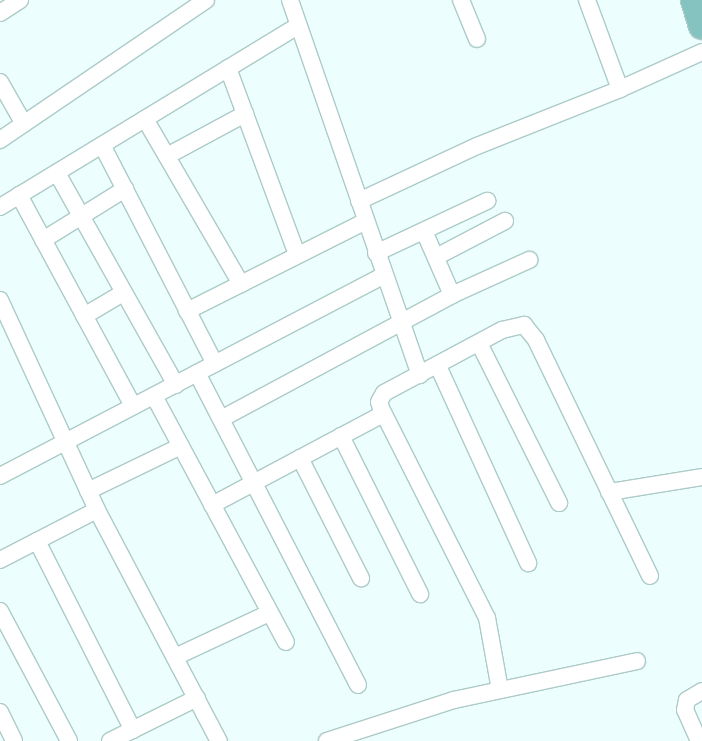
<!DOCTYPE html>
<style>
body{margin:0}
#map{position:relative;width:702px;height:741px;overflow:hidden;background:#ecfefd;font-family:Poppins,sans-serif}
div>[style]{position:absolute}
.roads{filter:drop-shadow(1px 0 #accbc8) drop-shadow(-1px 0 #accbc8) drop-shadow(0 1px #accbc8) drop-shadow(0 -1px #accbc8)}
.minor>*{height:16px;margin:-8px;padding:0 8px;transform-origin:8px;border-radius:8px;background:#fff}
.primary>*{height:26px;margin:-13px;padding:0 13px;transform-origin:13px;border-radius:13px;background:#84c3c0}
span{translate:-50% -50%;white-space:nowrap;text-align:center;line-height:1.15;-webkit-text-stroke:4px #fff;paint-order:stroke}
</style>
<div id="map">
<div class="roads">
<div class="minor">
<div style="left:290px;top:0;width:397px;rotate:70.9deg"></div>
<div style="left:461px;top:0;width:42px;rotate:67.7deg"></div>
<div style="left:587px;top:0;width:95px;rotate:69.7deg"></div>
<div style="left:0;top:13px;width:24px;rotate:-33deg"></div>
<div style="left:228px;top:68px;width:199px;rotate:69.7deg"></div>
<div style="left:0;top:82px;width:48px;rotate:60.3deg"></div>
<div style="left:145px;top:119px;width:191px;rotate:59.8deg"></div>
<div style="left:0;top:140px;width:249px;rotate:-34.2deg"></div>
<div style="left:102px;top:145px;width:246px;rotate:62.7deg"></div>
<div style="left:167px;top:156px;width:89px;rotate:-28.3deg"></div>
<div style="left:57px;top:173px;width:243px;rotate:60.7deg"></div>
<div style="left:19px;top:195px;width:240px;rotate:61.6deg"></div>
<div style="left:359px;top:201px;width:130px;rotate:-25deg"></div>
<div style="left:477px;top:146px;width:154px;rotate:-21.7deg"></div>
<div style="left:620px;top:89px;width:90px;rotate:-24.3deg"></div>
<div style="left:0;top:207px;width:349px;rotate:-31.3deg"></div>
<div style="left:424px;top:231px;width:70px;rotate:66.4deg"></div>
<div style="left:43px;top:240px;width:97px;rotate:-31.9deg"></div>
<div style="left:376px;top:253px;width:123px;rotate:-25.1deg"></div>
<div style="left:436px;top:257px;width:78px;rotate:-27.6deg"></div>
<div style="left:0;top:300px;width:231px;rotate:65.2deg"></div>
<div style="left:97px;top:510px;width:261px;rotate:62.2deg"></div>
<div style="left:187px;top:311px;width:200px;rotate:-26.7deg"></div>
<div style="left:84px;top:316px;width:45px;rotate:-30.5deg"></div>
<div style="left:479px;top:343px;width:179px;rotate:63.4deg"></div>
<div style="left:438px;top:366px;width:217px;rotate:65.4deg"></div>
<div style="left:197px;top:373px;width:351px;rotate:62.7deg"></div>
<div style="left:154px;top:396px;width:279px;rotate:61.8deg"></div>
<div style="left:221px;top:419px;width:262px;rotate:-28.2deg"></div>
<div style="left:452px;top:295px;width:85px;rotate:-24.4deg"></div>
<div style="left:341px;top:436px;width:177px;rotate:63.4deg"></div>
<div style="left:300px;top:458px;width:135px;rotate:63.1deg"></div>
<div style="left:0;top:476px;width:432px;rotate:-27.6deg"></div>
<div style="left:88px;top:491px;width:103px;rotate:-25.8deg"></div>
<div style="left:609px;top:492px;width:94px;rotate:-9.2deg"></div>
<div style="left:212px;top:505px;width:194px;rotate:-28deg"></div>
<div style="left:37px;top:541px;width:212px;rotate:63.1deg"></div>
<div style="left:0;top:560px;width:109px;rotate:-27.3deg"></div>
<div style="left:0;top:611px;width:147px;rotate:62deg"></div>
<div style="left:175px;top:657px;width:104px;rotate:-25.1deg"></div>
<div style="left:500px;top:690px;width:73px;rotate:-100.2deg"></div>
<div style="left:487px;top:618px;width:235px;rotate:-116.8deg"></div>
<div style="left:381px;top:408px;width:6px;rotate:-108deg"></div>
<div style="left:379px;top:402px;width:10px;rotate:-61deg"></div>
<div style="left:384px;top:393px;width:134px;rotate:-28.1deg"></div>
<div style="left:502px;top:330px;width:23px;rotate:-13deg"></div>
<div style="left:524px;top:325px;width:19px;rotate:51deg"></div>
<div style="left:536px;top:340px;width:262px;rotate:64.2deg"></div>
<div style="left:0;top:712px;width:32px;rotate:64deg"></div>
<div style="left:110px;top:741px;width:97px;rotate:-26.3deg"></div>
<div style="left:327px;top:741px;width:133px;rotate:-17.9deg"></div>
<div style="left:454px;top:700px;width:187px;rotate:-12deg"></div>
<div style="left:699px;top:741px;width:34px;rotate:-114deg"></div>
<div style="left:685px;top:710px;width:10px;rotate:-79deg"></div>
<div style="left:687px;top:700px;width:17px;rotate:-31deg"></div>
</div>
<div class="primary">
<div style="left:694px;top:0;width:27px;rotate:73deg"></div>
</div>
</div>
</div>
